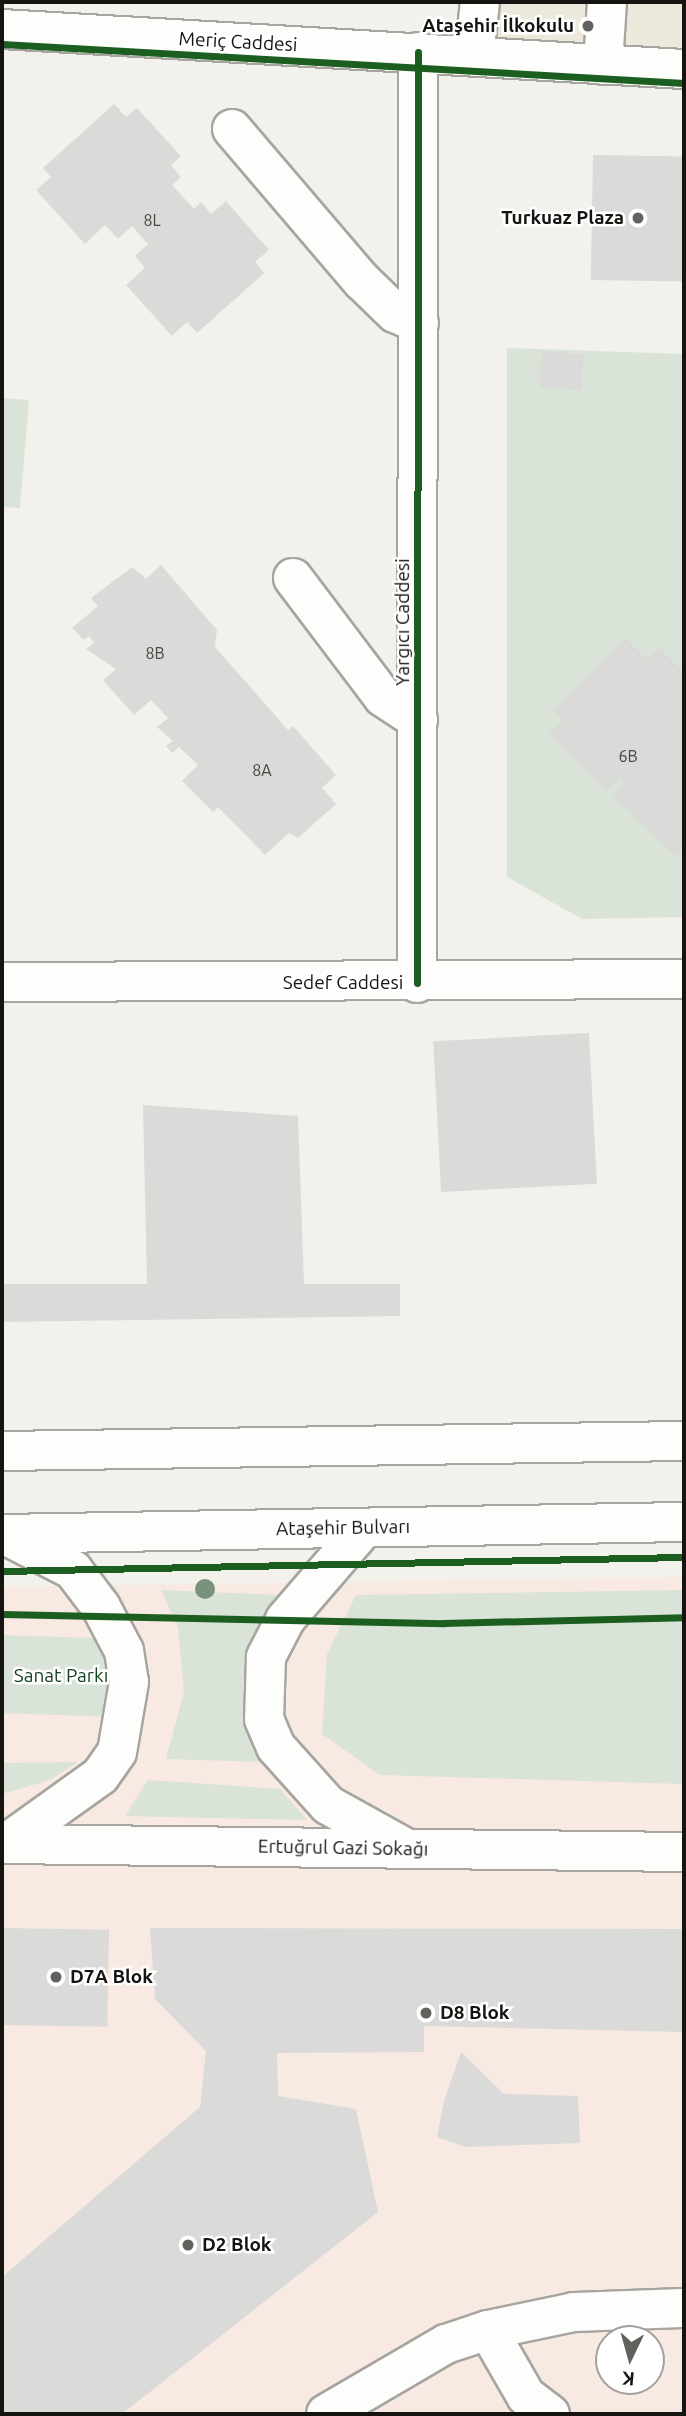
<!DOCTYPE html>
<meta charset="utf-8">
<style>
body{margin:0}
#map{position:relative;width:686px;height:2416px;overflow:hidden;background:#f2f1ec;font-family:Ubuntu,sans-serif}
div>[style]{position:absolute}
.commercial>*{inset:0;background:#f8e9e2}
.built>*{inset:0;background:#ece9dc}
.green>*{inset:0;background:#d9e3d7;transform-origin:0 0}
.building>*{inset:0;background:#dadad9;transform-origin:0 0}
.roads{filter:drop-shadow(2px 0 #a6a5a0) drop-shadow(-2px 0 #a6a5a0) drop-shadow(0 2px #a6a5a0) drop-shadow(0 -2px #a6a5a0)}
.minor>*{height:38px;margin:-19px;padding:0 19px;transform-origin:19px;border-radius:19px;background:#fdfdfc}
.major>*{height:38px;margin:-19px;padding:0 19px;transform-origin:19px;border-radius:19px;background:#fdfdfc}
.cycleway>*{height:7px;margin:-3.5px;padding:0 3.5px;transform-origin:3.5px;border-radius:3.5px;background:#1b5e20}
.trees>*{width:20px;height:20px;margin:-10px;border-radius:50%;background:#78917a}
.dots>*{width:19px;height:19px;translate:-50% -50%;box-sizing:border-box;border:4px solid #fff;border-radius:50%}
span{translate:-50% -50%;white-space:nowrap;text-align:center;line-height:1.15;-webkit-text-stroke:5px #fff;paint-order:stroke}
.number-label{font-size:16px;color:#474643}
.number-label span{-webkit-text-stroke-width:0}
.poi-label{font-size:19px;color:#151410;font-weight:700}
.right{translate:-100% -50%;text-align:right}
.left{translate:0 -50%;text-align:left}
.street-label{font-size:19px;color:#151410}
.park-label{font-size:19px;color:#15421d}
.frame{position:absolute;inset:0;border:4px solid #151410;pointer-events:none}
.north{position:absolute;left:595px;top:2325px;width:70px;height:70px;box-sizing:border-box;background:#fff;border:2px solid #a1a19f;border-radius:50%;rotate:185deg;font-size:19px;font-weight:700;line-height:28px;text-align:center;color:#151410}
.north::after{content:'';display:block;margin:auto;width:24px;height:32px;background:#62615d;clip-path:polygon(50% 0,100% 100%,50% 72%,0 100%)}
</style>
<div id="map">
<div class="commercial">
<div style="clip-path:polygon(evenodd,684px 1577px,684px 2414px,2px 2414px,2px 1587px,684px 1577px,609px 2339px,651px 2339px,651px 2381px,609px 2381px,609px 2339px)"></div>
</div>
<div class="built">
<div style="clip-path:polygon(497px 2px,684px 2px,684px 63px,488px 51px)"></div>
</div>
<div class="green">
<div style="clip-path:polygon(507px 348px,684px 354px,684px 917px,582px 919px,507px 877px)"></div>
<div style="clip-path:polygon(2px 398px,29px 400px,20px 508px,2px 507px)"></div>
<div style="clip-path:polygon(161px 1590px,281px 1595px,267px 1762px,166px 1759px,184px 1692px,178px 1627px)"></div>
<div style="clip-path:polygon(684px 1590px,684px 1784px,380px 1775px,322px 1734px,327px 1654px,356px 1595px)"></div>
<div style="left:2px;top:1635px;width:111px;height:78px;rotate:2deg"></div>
<div style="clip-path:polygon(78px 1762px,50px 1780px,2px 1794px,2px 1763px)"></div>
<div style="clip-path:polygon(148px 1780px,280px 1789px,307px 1820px,125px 1816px)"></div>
</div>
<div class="building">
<div style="clip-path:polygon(114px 104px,126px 117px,137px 108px,181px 156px,171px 165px,181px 177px,172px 185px,194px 209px,201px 202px,211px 214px,226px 201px,269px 250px,255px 262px,264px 273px,197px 333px,187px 322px,172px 336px,126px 285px,145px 268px,135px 256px,148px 244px,132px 226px,118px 239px,105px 225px,85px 244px,36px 190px,51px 177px,43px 168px)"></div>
<div style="left:593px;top:155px;width:91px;height:125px;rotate:1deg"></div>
<div style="left:542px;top:351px;width:42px;height:36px;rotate:5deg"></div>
<div style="clip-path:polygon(161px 565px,217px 630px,215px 647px,288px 730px,293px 726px,336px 775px,322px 788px,336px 804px,298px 838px,289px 833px,265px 855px,218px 807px,213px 812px,182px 781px,198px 765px,179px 747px,172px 753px,166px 746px,173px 741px,157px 727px,168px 718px,151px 700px,134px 715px,103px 680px,116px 669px,86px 649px,94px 643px,89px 636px,84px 640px,72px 628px,98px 606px,91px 598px,132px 567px,146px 579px)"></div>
<div style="clip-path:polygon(626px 638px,647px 659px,659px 647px,684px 672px,684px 847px,675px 857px,612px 795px,625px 782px,620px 777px,607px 791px,549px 734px,563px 721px,553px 711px)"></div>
<div style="left:589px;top:1033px;width:151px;height:156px;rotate:87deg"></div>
<div style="clip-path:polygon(143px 1105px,298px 1116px,304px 1284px,400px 1284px,400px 1316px,2px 1322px,2px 1284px,147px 1284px)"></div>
<div style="left:2px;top:1928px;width:107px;height:97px;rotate:1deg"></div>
<div style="clip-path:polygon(150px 1928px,684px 1929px,684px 2032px,424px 2026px,424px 2052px,277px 2053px,278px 2096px,356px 2109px,378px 2212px,122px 2414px,2px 2414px,2px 2277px,200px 2107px,206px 2051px,155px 1999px)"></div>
<div style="clip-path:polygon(461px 2052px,504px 2094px,578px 2096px,580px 2143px,465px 2147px,437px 2137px,444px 2101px)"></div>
</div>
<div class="roads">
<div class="minor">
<div style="left:2px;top:29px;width:683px;rotate:3.36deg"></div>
<div style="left:474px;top:56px;width:54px;rotate:-83.7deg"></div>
<div style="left:603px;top:65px;width:63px;rotate:-86.4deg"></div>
<div style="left:232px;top:129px;width:200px;rotate:49.5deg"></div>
<div style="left:362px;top:281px;width:46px;rotate:44.1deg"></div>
<div style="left:395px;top:313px;width:26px;rotate:23deg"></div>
<div style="left:293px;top:578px;width:149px;rotate:52.9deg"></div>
<div style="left:383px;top:697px;width:42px;rotate:33.3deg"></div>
<div style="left:2px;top:982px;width:682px;rotate:-0.25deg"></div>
<div style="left:417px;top:983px;width:931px;rotate:-89.94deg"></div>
<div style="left:364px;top:1528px;width:121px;rotate:130.7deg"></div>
<div style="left:285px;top:1620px;width:42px;rotate:117.2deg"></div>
<div style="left:266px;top:1657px;width:62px;rotate:91.8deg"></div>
<div style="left:264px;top:1719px;width:30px;rotate:67deg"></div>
<div style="left:276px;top:1747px;width:78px;rotate:48.1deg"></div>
<div style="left:328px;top:1805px;width:87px;rotate:28.9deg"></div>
<div style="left:3px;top:1534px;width:79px;rotate:27.2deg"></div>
<div style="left:73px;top:1570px;width:46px;rotate:52.9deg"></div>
<div style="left:101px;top:1607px;width:50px;rotate:62.4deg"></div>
<div style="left:124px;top:1651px;width:31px;rotate:81deg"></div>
<div style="left:129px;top:1682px;width:71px;rotate:99.7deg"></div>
<div style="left:117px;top:1752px;width:29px;rotate:125deg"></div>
<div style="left:100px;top:1776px;width:117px;rotate:144.4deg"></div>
<div style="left:2px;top:1844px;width:682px;rotate:0.67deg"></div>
<div style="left:488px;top:2330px;width:76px;rotate:60.1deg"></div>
<div style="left:526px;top:2396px;width:30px;rotate:37deg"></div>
<div style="left:326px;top:2414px;width:139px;rotate:-30.3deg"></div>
<div style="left:446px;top:2344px;width:44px;rotate:-18.4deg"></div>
<div style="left:488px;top:2330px;width:88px;rotate:-11.8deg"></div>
<div style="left:574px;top:2312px;width:110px;rotate:-2.1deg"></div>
</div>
<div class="major">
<div style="left:2px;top:1451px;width:682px;rotate:-0.84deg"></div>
<div style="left:2px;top:1534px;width:682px;rotate:-1.01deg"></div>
</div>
</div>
<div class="cycleway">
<div style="left:2px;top:44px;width:683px;rotate:3.27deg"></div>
<div style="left:417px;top:983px;width:931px;rotate:-89.94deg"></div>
<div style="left:2px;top:1571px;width:682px;rotate:-1.18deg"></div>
<div style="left:2px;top:1614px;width:442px;rotate:1.2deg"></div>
<div style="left:444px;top:1623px;width:240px;rotate:-1.4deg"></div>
</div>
<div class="trees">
<div style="left:205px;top:1589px"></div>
</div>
<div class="dots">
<div style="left:588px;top:26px;background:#62615d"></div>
<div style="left:638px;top:218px;background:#62615d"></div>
<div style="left:56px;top:1977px;background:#62615d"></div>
<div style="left:426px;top:2013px;background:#62615d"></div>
<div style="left:188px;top:2245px;background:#62615d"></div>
</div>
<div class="number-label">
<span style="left:152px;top:220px">8L</span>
<span style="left:155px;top:653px">8B</span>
<span style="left:628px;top:756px">6B</span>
<span style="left:262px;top:770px">8A</span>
</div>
<div class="poi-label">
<span class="right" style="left:574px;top:26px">Ataşehir İlkokulu</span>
<span class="right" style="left:624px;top:218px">Turkuaz Plaza</span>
<span class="left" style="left:70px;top:1977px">D7A Blok</span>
<span class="left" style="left:440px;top:2013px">D8 Blok</span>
<span class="left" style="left:202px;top:2245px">D2 Blok</span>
</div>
<div class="street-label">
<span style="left:238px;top:42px;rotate:3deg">Meriç Caddesi</span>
<span style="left:403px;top:622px;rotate:-90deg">Yargıcı Caddesi</span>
<span style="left:343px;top:983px">Sedef Caddesi</span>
<span style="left:343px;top:1528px;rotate:-1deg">Ataşehir Bulvarı</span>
<span style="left:343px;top:1848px;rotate:1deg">Ertuğrul Gazi Sokağı</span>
</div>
<div class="park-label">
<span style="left:61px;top:1676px">Sanat Parkı</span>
</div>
<div class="frame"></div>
<div class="north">K</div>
</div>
